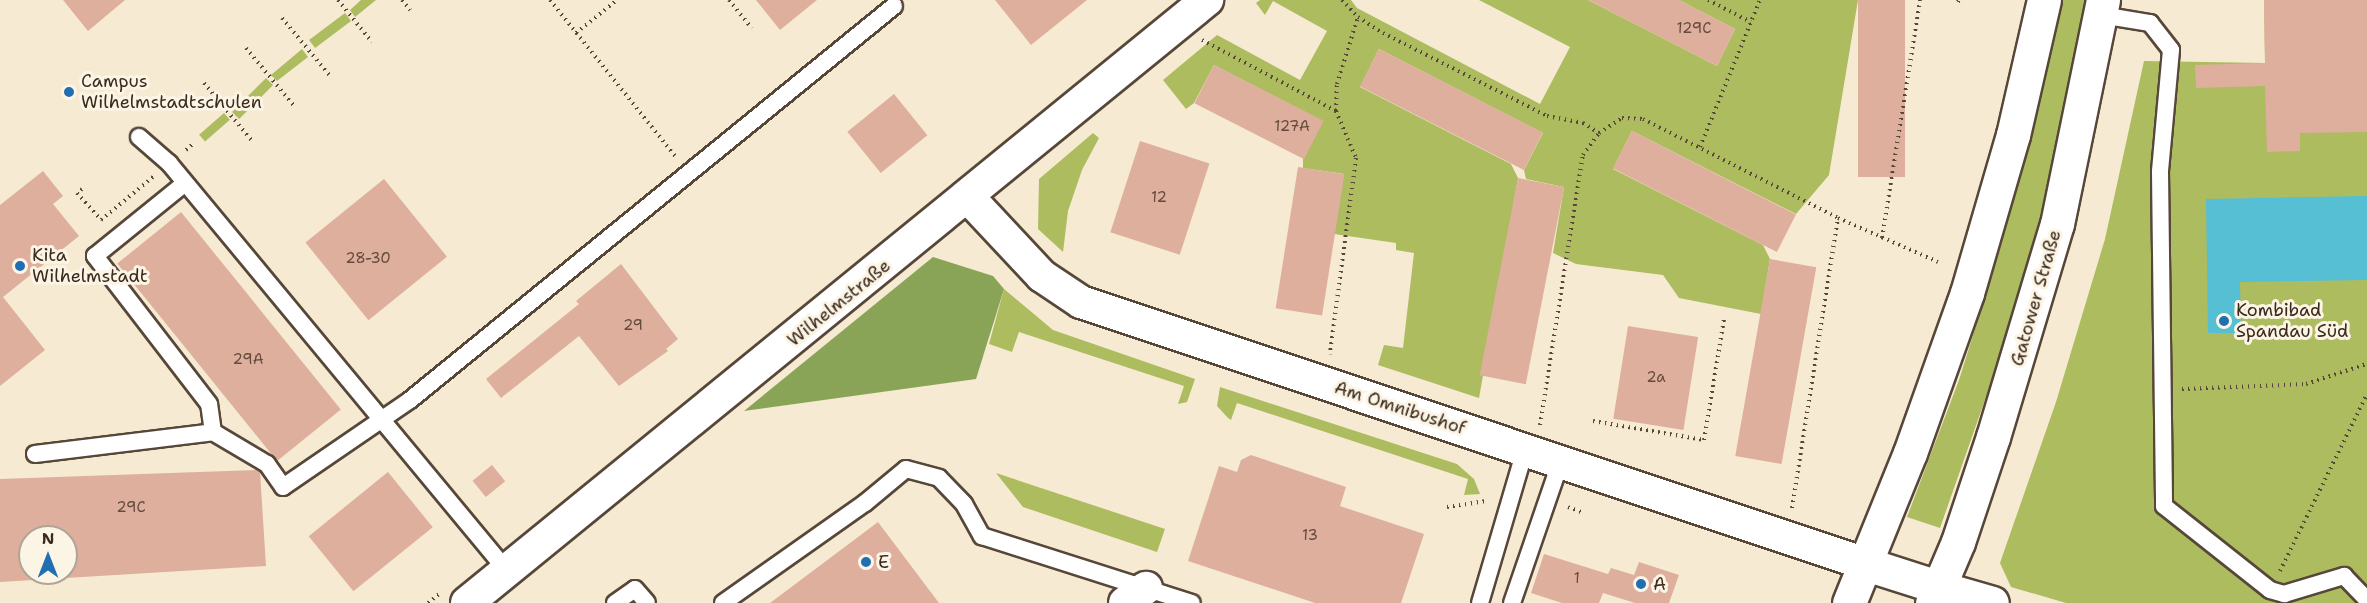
<!DOCTYPE html>
<meta charset="utf-8">
<style>
body{margin:0}
#map{position:relative;width:2367px;height:603px;overflow:hidden;background:#f6ead2;font-family:"Shantell Sans",sans-serif}
div>[style]{position:absolute}
.green>*{inset:0;background:#acbc5f;transform-origin:0 0}
.forest>*{inset:0;background:#89a456}
.water>*{inset:0;background:#56bfd3}
.building>*{inset:0;background:#dfaf9e;transform-origin:0 0}
.path>*{height:4px;margin-top:-2px;transform-origin:0;background:repeating-linear-gradient(90deg,#574739 0 1.5px,transparent 0 6px)}
.roads{filter:drop-shadow(2px 0 #574739) drop-shadow(-2px 0 #574739) drop-shadow(0 2px #574739) drop-shadow(0 -2px #574739)}
.lane>*{height:16px;margin:-8px;padding:0 8px;transform-origin:8px;border-radius:8px;background:#fff}
.street>*{height:32px;margin:-16px;padding:0 16px;transform-origin:16px;border-radius:16px;background:#fff}
.secondary>*{height:33px;margin:-16.5px;padding:0 16.5px;transform-origin:16.5px;border-radius:16.5px;background:#fff}
.dots>*{width:16px;height:16px;translate:-50% -50%;box-sizing:border-box;border:3px solid #fcf5e5;border-radius:50%}
span{translate:-50% -50%;white-space:nowrap;text-align:center;line-height:1.15;-webkit-text-stroke:6px #fcf5e5;paint-order:stroke}
.number-label{font-size:15px;color:#644b3e}
.number-label span{-webkit-text-stroke-width:0}
.poi-label{font-size:18px;color:#3b2a1e}
.left{translate:0 -50%;text-align:left}
.street-label{font-size:18px;color:#3b2a1e}
.north{position:absolute;left:18px;top:525px;width:60px;height:60px;box-sizing:border-box;background:#fcf5e5;border:2px solid #afa495;border-radius:50%;rotate:0deg;font-size:16px;font-weight:700;line-height:24px;text-align:center;color:#3b2a1e}
.north::after{content:'';display:block;margin:auto;width:21px;height:27px;background:#1f6fb2;clip-path:polygon(50% 0,100% 100%,50% 72%,0 100%)}
</style>
<div id="map">
<div class="green">
<div style="clip-path:polygon(361px 0,376px 0,355px 17px,350px 10px)"></div>
<div style="clip-path:polygon(1260px 0,1351px 0,1357px 8px,1540px 104px,1570px 47px,1479px 0,1588px 0,1717px 66px,1735px 29px,1679px 0,1858px 0,1829px 175px,1796px 214px,1632px 131px,1613px 169px,1763px 245px,1770px 259px,1761px 314px,1679px 298px,1663px 275px,1576px 264px,1553px 253px,1564px 187px,1526px 179px,1524px 170px,1543px 133px,1379px 49px,1360px 87px,1511px 164px,1518px 178px,1479px 398px,1378px 365px,1384px 345px,1403px 348px,1414px 253px,1396px 250px,1396px 243px,1334px 234px,1344px 174px,1303px 168px,1303px 159px,1322px 121px,1214px 65px,1194px 103px,1186px 109px,1163px 80px,1217px 35px,1300px 80px,1327px 31px,1273px 1px,1265px 15px,1256px 3px)"></div>
<div style="clip-path:polygon(2062px 0,2086px 0,2051px 176px,2007px 337px,1940px 528px,1907px 517px,1959px 380px,1995px 265px,2028px 148px)"></div>
<div style="clip-path:polygon(2264px 0,2367px 0,2367px 603px,2066px 603px,2011px 587px,2000px 563px,2056px 402px,2105px 239px,2144px 61px,2265px 63px)"></div>
<div style="left:345px;top:13px;width:10px;height:45px;rotate:53deg"></div>
<div style="clip-path:polygon(302px 49px,308px 57px,277px 81px,271px 75px)"></div>
<div style="left:266px;top:78px;width:10px;height:48px;rotate:45deg"></div>
<div style="left:224px;top:113px;width:9px;height:33px;rotate:49deg"></div>
<div style="clip-path:polygon(1093px 133px,1099px 138px,1082px 170px,1068px 211px,1063px 252px,1038px 229px,1039px 179px)"></div>
<div style="clip-path:polygon(1004px 289px,1053px 330px,1195px 379px,1187px 402px,1178px 404px,1184px 386px,1019px 332px,1012px 352px,989px 344px)"></div>
<div style="clip-path:polygon(1220px 387px,1457px 464px,1474px 479px,1480px 494px,1464px 495px,1468px 479px,1237px 403px,1231px 420px,1228px 418px,1217px 406px)"></div>
<div style="clip-path:polygon(996px 473px,1165px 529px,1157px 552px,1023px 507px)"></div>
</div>
<div class="forest">
<div style="clip-path:polygon(933px 257px,993px 276px,1004px 289px,976px 379px,744px 411px)"></div>
</div>
<div class="water">
<div style="clip-path:polygon(2367px 196px,2367px 280px,2240px 282px,2241px 333px,2208px 333px,2206px 199px)"></div>
</div>
<div class="building">
<div style="clip-path:polygon(63px 0,125px 0,88px 31px)"></div>
<div style="clip-path:polygon(756px 0,817px 0,780px 30px)"></div>
<div style="clip-path:polygon(995px 0,1087px 0,1031px 45px)"></div>
<div style="clip-path:polygon(1588px 0,1679px 0,1735px 29px,1717px 66px)"></div>
<div style="left:1858px;top:0;width:47px;height:177px"></div>
<div style="clip-path:polygon(2264px 0,2367px 0,2367px 132px,2300px 133px,2300px 151px,2267px 152px,2265px 86px,2196px 88px,2195px 65px,2265px 63px)"></div>
<div style="left:1379px;top:49px;width:184px;height:42px;rotate:27deg"></div>
<div style="left:1214px;top:65px;width:123px;height:43px;rotate:27deg"></div>
<div style="left:894px;top:94px;width:53px;height:60px;rotate:51deg"></div>
<div style="left:1632px;top:131px;width:184px;height:42px;rotate:27deg"></div>
<div style="left:1140px;top:141px;width:73px;height:96px;rotate:18deg"></div>
<div style="left:1298px;top:167px;width:47px;height:143px;rotate:9deg"></div>
<div style="clip-path:polygon(43px 171px,63px 196px,53px 204px,79px 236px,3px 297px,45px 350px,0 386px,0 205px)"></div>
<div style="left:1518px;top:178px;width:47px;height:201px;rotate:11deg"></div>
<div style="left:384px;top:179px;width:100px;height:101px;rotate:51deg"></div>
<div style="left:181px;top:212px;width:254px;height:82px;rotate:51deg"></div>
<div style="left:1770px;top:259px;width:47px;height:200px;rotate:10deg"></div>
<div style="clip-path:polygon(621px 264px,678px 339px,666px 349px,668px 351px,619px 386px,579px 336px,501px 398px,486px 379px,579px 304px,576px 301px)"></div>
<div style="left:1628px;top:326px;width:71px;height:94px;rotate:9deg"></div>
<div style="clip-path:polygon(1251px 455px,1346px 487px,1340px 506px,1424px 534px,1401px 603px,1315px 603px,1188px 561px,1219px 466px,1237px 472px,1241px 460px)"></div>
<div style="left:492px;top:465px;width:21px;height:25px;rotate:51deg"></div>
<div style="clip-path:polygon(evenodd,256px 470px,260px 472px,266px 566px,0 582px,0 479px,256px 470px,30px 537px,66px 537px,66px 573px,30px 573px,30px 537px)"></div>
<div style="left:388px;top:472px;width:71px;height:102px;rotate:51deg"></div>
<div style="clip-path:polygon(878px 522px,939px 603px,770px 603px)"></div>
<div style="clip-path:polygon(1544px 554px,1608px 574px,1611px 568px,1634px 575px,1639px 562px,1679px 575px,1669px 603px,1635px 603px,1603px 593px,1599px 603px,1562px 603px,1531px 593px)"></div>
</div>
<div class="path">
<div style="left:338px;top:0;width:54px;rotate:51deg"></div>
<div style="left:402px;top:0;width:13px;rotate:51deg"></div>
<div style="left:550px;top:0;width:200px;rotate:51.3deg"></div>
<div style="left:729px;top:0;width:36px;rotate:51deg"></div>
<div style="left:1342px;top:0;width:23px;rotate:47deg"></div>
<div style="left:1358px;top:17px;width:30px;rotate:33deg"></div>
<div style="left:1383px;top:33px;width:184px;rotate:26.8deg"></div>
<div style="left:1547px;top:116px;width:37px;rotate:11deg"></div>
<div style="left:1583px;top:123px;width:19px;rotate:32deg"></div>
<div style="left:1708px;top:0;width:48px;rotate:27.1deg"></div>
<div style="left:1958px;top:2px;width:2px;rotate:-63deg"></div>
<div style="left:282px;top:18px;width:77px;rotate:50.3deg"></div>
<div style="left:576px;top:33px;width:53px;rotate:-38.8deg"></div>
<div style="left:1202px;top:40px;width:152px;rotate:27.9deg"></div>
<div style="left:1336px;top:111px;width:51px;rotate:66.9deg"></div>
<div style="left:1356px;top:158px;width:198px;rotate:97.6deg"></div>
<div style="left:246px;top:48px;width:77px;rotate:50.3deg"></div>
<div style="left:204px;top:83px;width:77px;rotate:50.3deg"></div>
<div style="left:1336px;top:111px;width:27px;rotate:-88deg"></div>
<div style="left:1337px;top:84px;width:70px;rotate:-72.6deg"></div>
<div style="left:1700px;top:147px;width:159px;rotate:-67.8deg"></div>
<div style="left:186px;top:150px;width:11px;rotate:-41deg"></div>
<div style="left:82px;top:189px;width:6px;rotate:141deg"></div>
<div style="left:77px;top:193px;width:36px;rotate:48deg"></div>
<div style="left:101px;top:220px;width:69px;rotate:-39.7deg"></div>
<div style="left:1882px;top:238px;width:241px;rotate:-80.9deg"></div>
<div style="left:2182px;top:389px;width:124px;rotate:-2.3deg"></div>
<div style="left:2306px;top:384px;width:64px;rotate:-18.2deg"></div>
<div style="left:1593px;top:421px;width:113px;rotate:9.7deg"></div>
<div style="left:1704px;top:440px;width:123px;rotate:-80.6deg"></div>
<div style="left:1540px;top:425px;width:273px;rotate:-81deg"></div>
<div style="left:1583px;top:155px;width:27px;rotate:-54deg"></div>
<div style="left:1599px;top:133px;width:27px;rotate:-33deg"></div>
<div style="left:1622px;top:118px;width:21px;rotate:3deg"></div>
<div style="left:1643px;top:119px;width:219px;rotate:26.9deg"></div>
<div style="left:1838px;top:218px;width:109px;rotate:23.7deg"></div>
<div style="left:1447px;top:507px;width:40px;rotate:-8.5deg"></div>
<div style="left:1568px;top:507px;width:17px;rotate:21deg"></div>
<div style="left:1792px;top:508px;width:294px;rotate:-81deg"></div>
<div style="left:2280px;top:571px;width:197px;rotate:-63.8deg"></div>
<div style="left:428px;top:603px;width:14px;rotate:-39deg"></div>
</div>
<div class="roads">
<div class="lane">
<div style="left:2101px;top:15px;width:50px;rotate:9.3deg"></div>
<div style="left:2150px;top:23px;width:34px;rotate:52deg"></div>
<div style="left:2171px;top:50px;width:122px;rotate:95.2deg"></div>
<div style="left:2160px;top:172px;width:334px;rotate:89.3deg"></div>
<div style="left:2164px;top:506px;width:135px;rotate:38.4deg"></div>
<div style="left:2270px;top:590px;width:15px;rotate:16deg"></div>
<div style="left:2284px;top:594px;width:63px;rotate:-16.7deg"></div>
<div style="left:2344px;top:576px;width:33px;rotate:46deg"></div>
<div style="left:139px;top:137px;width:40px;rotate:41deg"></div>
<div style="left:169px;top:163px;width:531px;rotate:50.35deg"></div>
<div style="left:213px;top:432px;width:63px;rotate:30.7deg"></div>
<div style="left:267px;top:464px;width:28px;rotate:55deg"></div>
<div style="left:283px;top:487px;width:154px;rotate:-34.4deg"></div>
<div style="left:410px;top:400px;width:624px;rotate:-39.15deg"></div>
<div style="left:35px;top:454px;width:179px;rotate:-7deg"></div>
<div style="left:213px;top:432px;width:28px;rotate:-98deg"></div>
<div style="left:209px;top:404px;width:187px;rotate:-127.6deg"></div>
<div style="left:95px;top:256px;width:116px;rotate:-39deg"></div>
<div style="left:615px;top:603px;width:24px;rotate:-35deg"></div>
<div style="left:635px;top:589px;width:18px;rotate:49deg"></div>
<div style="left:723px;top:603px;width:174px;rotate:-35.2deg"></div>
<div style="left:865px;top:503px;width:53px;rotate:-39.7deg"></div>
<div style="left:906px;top:469px;width:34px;rotate:15deg"></div>
<div style="left:939px;top:478px;width:36px;rotate:46deg"></div>
<div style="left:964px;top:504px;width:37px;rotate:61deg"></div>
<div style="left:982px;top:536px;width:220px;rotate:17.7deg"></div>
<div style="left:1480px;top:603px;width:159px;rotate:-73.6deg"></div>
<div style="left:1512px;top:603px;width:150px;rotate:-71deg"></div>
</div>
<div class="street">
<div style="left:968px;top:197px;width:108px;rotate:46.9deg"></div>
<div style="left:1042px;top:276px;width:47px;rotate:33.7deg"></div>
<div style="left:1081px;top:302px;width:828px;rotate:18.46deg"></div>
<div style="left:1938px;top:587px;width:57px;rotate:16.2deg"></div>
<div style="left:467px;top:603px;width:955px;rotate:-39.18deg"></div>
<div style="left:1125px;top:603px;width:26px;rotate:-36deg"></div>
</div>
<div class="secondary">
<div style="left:1866px;top:564px;width:76px;rotate:17.7deg"></div>
<div style="left:1849px;top:603px;width:162px;rotate:-67.9deg"></div>
<div style="left:1910px;top:453px;width:170px;rotate:-70.4deg"></div>
<div style="left:1967px;top:293px;width:165px;rotate:-73.8deg"></div>
<div style="left:2013px;top:135px;width:139px;rotate:-77.1deg"></div>
<div style="left:1932px;top:603px;width:66px;rotate:-66.9deg"></div>
<div style="left:1958px;top:542px;width:111px;rotate:-71.6deg"></div>
<div style="left:1993px;top:437px;width:222px;rotate:-73.3deg"></div>
<div style="left:2057px;top:224px;width:229px;rotate:-78.4deg"></div>
</div>
</div>
<div class="dots">
<div style="left:69px;top:92px;background:#1f6fb2"></div>
<div style="left:20px;top:266px;background:#1f6fb2"></div>
<div style="left:2224px;top:321px;background:#1f6fb2"></div>
<div style="left:866px;top:562px;background:#1f6fb2"></div>
<div style="left:1641px;top:584px;background:#1f6fb2"></div>
</div>
<div class="number-label">
<span style="left:1694px;top:29px">129C</span>
<span style="left:1292px;top:127px">127A</span>
<span style="left:1159px;top:198px">12</span>
<span style="left:368px;top:259px">28-30</span>
<span style="left:633px;top:326px">29</span>
<span style="left:248px;top:360px">29A</span>
<span style="left:1656px;top:378px">2a</span>
<span style="left:131px;top:508px">29C</span>
<span style="left:1310px;top:536px">13</span>
<span style="left:1577px;top:579px">1</span>
</div>
<div class="poi-label">
<span class="left" style="left:81px;top:92px">Campus<br>Wilhelmstadtschulen</span>
<span class="left" style="left:32px;top:266px">Kita<br>Wilhelmstadt</span>
<span class="left" style="left:2236px;top:321px">Kombibad<br>Spandau Süd</span>
<span class="left" style="left:878px;top:562px">E</span>
<span class="left" style="left:1653px;top:584px">A</span>
</div>
<div class="street-label">
<span style="left:2036px;top:298px;rotate:-74deg">Gatower Straße</span>
<span style="left:839px;top:303px;rotate:-39deg">Wilhelmstraße</span>
<span style="left:1400px;top:408px;rotate:18deg">Am Omnibushof</span>
</div>
<div class="north">N</div>
</div>
